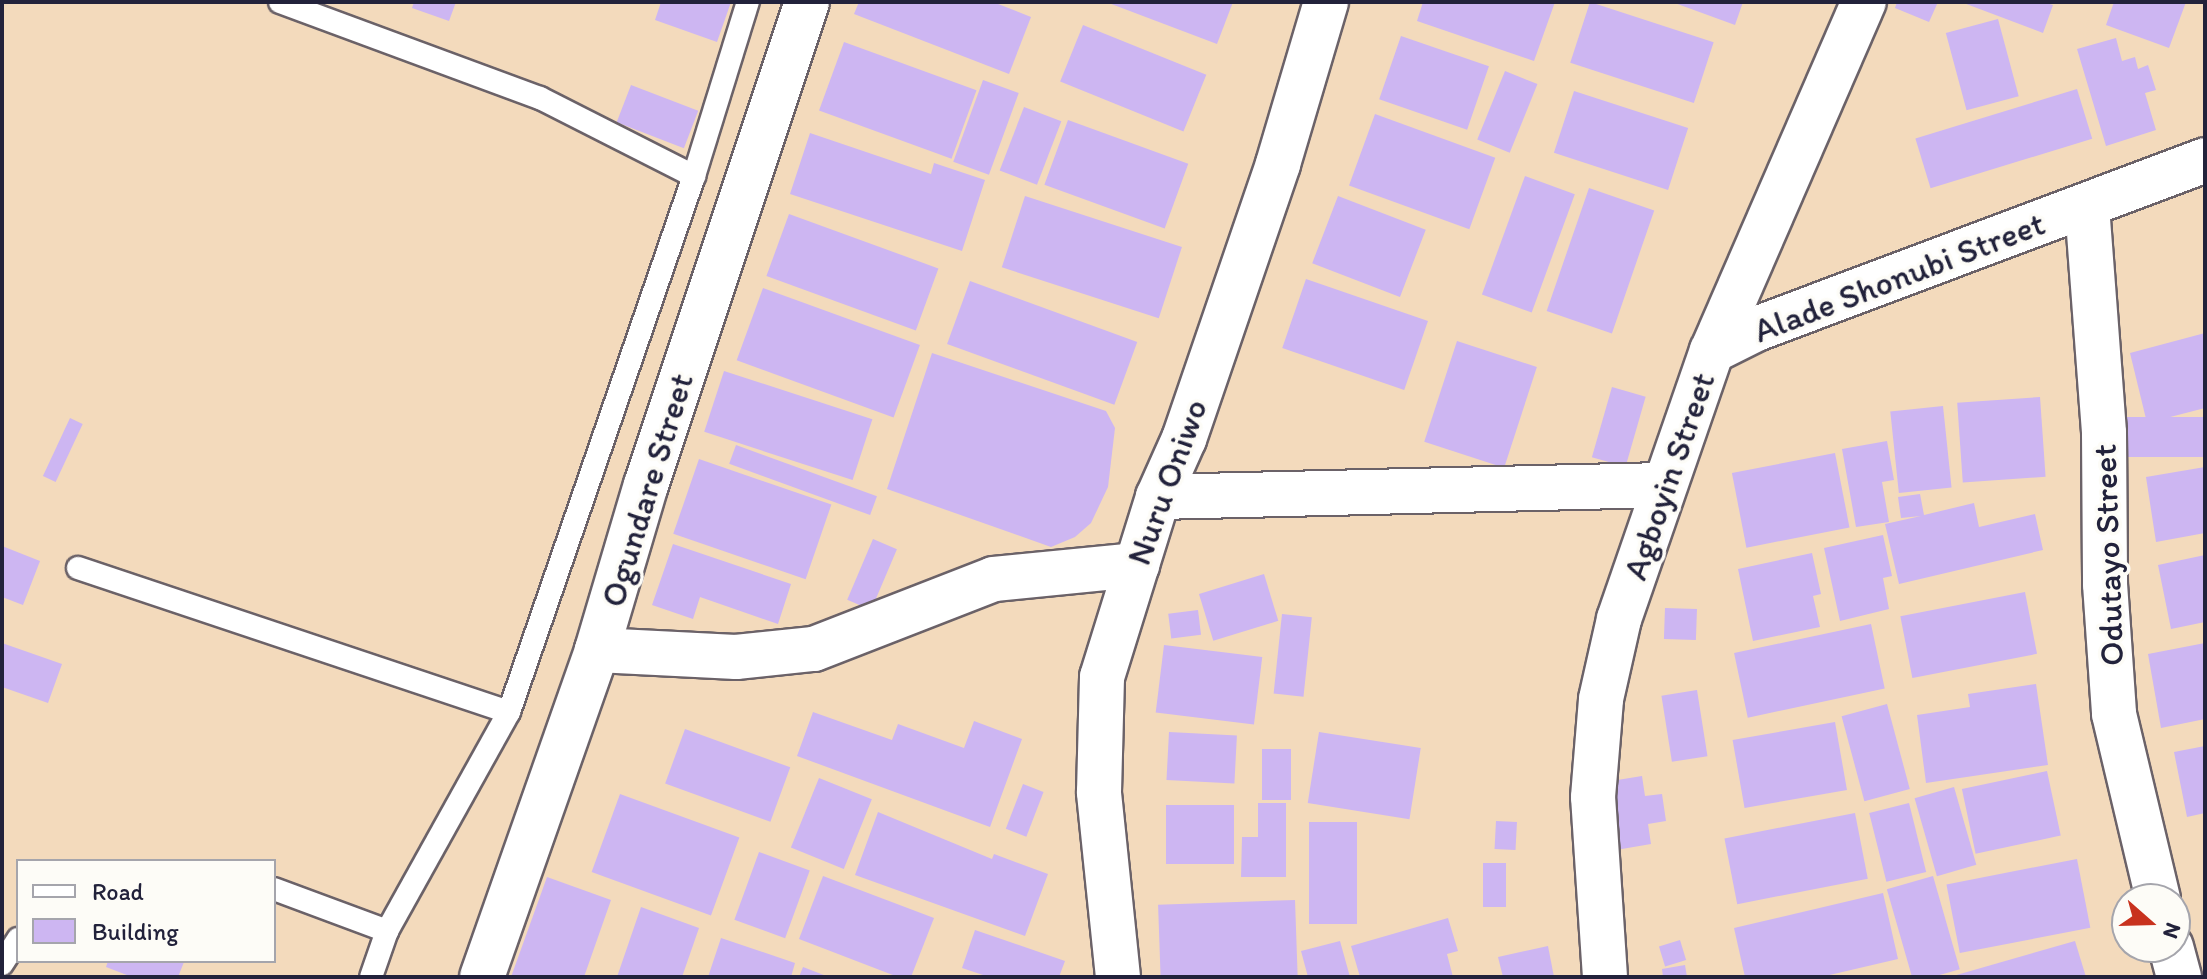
<!DOCTYPE html>
<style>
body{margin:0}
#map{position:relative;width:2207px;height:979px;overflow:hidden;background:#f3dabc;font-family:Itim,sans-serif}
div>[style]{position:absolute}
.building>*{inset:0;background:#cdb6f2;transform-origin:0 0}
.roads{filter:drop-shadow(2px 0 #6b6268) drop-shadow(-2px 0 #6b6268) drop-shadow(0 2px #6b6268) drop-shadow(0 -2px #6b6268)}
.lane>*{height:22px;margin:-11px;padding:0 11px;transform-origin:11px;border-radius:11px;background:#fff}
.street>*{height:44px;margin:-22px;padding:0 22px;transform-origin:22px;border-radius:22px;background:#fff}
span{translate:-50% -50%;white-space:nowrap;text-align:center;line-height:1.15;-webkit-text-stroke:7px #fdfcf7;paint-order:stroke}
.street-label{font-size:34px;color:#22223b}
.frame{position:absolute;inset:0;border:4px solid #22223b;pointer-events:none}
.legend{position:absolute;left:16px;top:859px;width:260px;height:104px;box-sizing:border-box;background:#fdfcf7;border:2px solid #a5a5ac;margin:0;padding:10px 14px;list-style:none;font-size:24px;color:#22223b}
.legend li{display:flex;align-items:center;gap:16px;height:40px}
.legend b{width:40px;border:2px solid #a5a5ac}
.north{position:absolute;left:2111px;top:883px;width:80px;height:80px;box-sizing:border-box;background:#fdfcf7;border:2px solid #a5a5ac;border-radius:50%;rotate:110deg;font-size:22px;font-weight:700;line-height:32px;text-align:center;color:#22223b}
.north::after{content:'';display:block;margin:auto;width:28px;height:36px;background:#c8321e;clip-path:polygon(50% 0,100% 100%,50% 72%,0 100%)}
</style>
<div id="map">
<div class="building">
<div style="clip-path:polygon(414px 2px,456px 2px,449px 21px,412px 8px)"></div>
<div style="clip-path:polygon(661px 2px,731px 2px,717px 42px,655px 20px)"></div>
<div style="clip-path:polygon(859px 2px,993px 2px,1031px 17px,1009px 74px,854px 14px)"></div>
<div style="clip-path:polygon(1106px 2px,1233px 2px,1217px 44px)"></div>
<div style="clip-path:polygon(1423px 2px,1555px 2px,1534px 61px,1417px 21px)"></div>
<div style="left:1590px;top:2px;width:130px;height:64px;rotate:18deg"></div>
<div style="clip-path:polygon(1672px 2px,1743px 2px,1735px 25px)"></div>
<div style="clip-path:polygon(1897px 2px,1938px 2px,1929px 22px,1895px 8px)"></div>
<div style="clip-path:polygon(1961px 2px,2043px 2px,2053px 5px,2043px 33px)"></div>
<div style="clip-path:polygon(2114px 2px,2186px 2px,2169px 48px,2106px 25px)"></div>
<div style="left:1998px;top:19px;width:80px;height:54px;rotate:75deg"></div>
<div style="left:1083px;top:25px;width:133px;height:61px;rotate:22deg"></div>
<div style="left:1401px;top:36px;width:93px;height:67px;rotate:19deg"></div>
<div style="clip-path:polygon(2116px 38px,2122px 61px,2135px 57px,2138px 69px,2148px 65px,2156px 90px,2145px 93px,2156px 130px,2106px 146px,2077px 49px)"></div>
<div style="left:844px;top:42px;width:141px;height:73px;rotate:20deg"></div>
<div style="left:1505px;top:71px;width:35px;height:74px;rotate:22deg"></div>
<div style="left:983px;top:80px;width:38px;height:87px;rotate:20deg"></div>
<div style="left:631px;top:85px;width:72px;height:40px;rotate:21deg"></div>
<div style="left:2077px;top:89px;width:52px;height:169px;rotate:73deg"></div>
<div style="left:1574px;top:91px;width:120px;height:65px;rotate:18deg"></div>
<div style="left:1024px;top:107px;width:40px;height:68px;rotate:21deg"></div>
<div style="left:1375px;top:114px;width:128px;height:76px;rotate:20deg"></div>
<div style="left:1068px;top:120px;width:128px;height:69px;rotate:20deg"></div>
<div style="clip-path:polygon(810px 133px,931px 174px,934px 163px,985px 180px,962px 251px,790px 194px)"></div>
<div style="left:1525px;top:176px;width:53px;height:126px;rotate:20deg"></div>
<div style="left:1589px;top:188px;width:69px;height:130px;rotate:19deg"></div>
<div style="left:1025px;top:196px;width:165px;height:75px;rotate:18deg"></div>
<div style="left:1338px;top:196px;width:94px;height:72px;rotate:21deg"></div>
<div style="left:789px;top:214px;width:159px;height:66px;rotate:20deg"></div>
<div style="left:1306px;top:279px;width:129px;height:73px;rotate:19deg"></div>
<div style="left:970px;top:281px;width:178px;height:67px;rotate:20deg"></div>
<div style="left:763px;top:288px;width:167px;height:77px;rotate:20deg"></div>
<div style="clip-path:polygon(2205px 333px,2205px 408px,2147px 423px,2130px 353px)"></div>
<div style="left:1457px;top:341px;width:84px;height:106px;rotate:18deg"></div>
<div style="clip-path:polygon(932px 353px,1106px 411px,1115px 428px,1108px 487px,1091px 523px,1075px 537px,1051px 547px,887px 489px)"></div>
<div style="left:724px;top:371px;width:156px;height:64px;rotate:18deg"></div>
<div style="left:1612px;top:387px;width:35px;height:73px;rotate:16deg"></div>
<div style="left:2040px;top:397px;width:80px;height:83px;rotate:86deg"></div>
<div style="left:1943px;top:406px;width:82px;height:53px;rotate:84deg"></div>
<div style="left:2205px;top:417px;width:40px;height:79px;rotate:90deg"></div>
<div style="left:70px;top:418px;width:14px;height:64px;rotate:25deg"></div>
<div style="clip-path:polygon(1887px 441px,1894px 480px,1882px 482px,1889px 522px,1856px 527px,1842px 449px)"></div>
<div style="left:736px;top:445px;width:150px;height:20px;rotate:20deg"></div>
<div style="left:1835px;top:453px;width:76px;height:105px;rotate:79deg"></div>
<div style="left:699px;top:459px;width:140px;height:79px;rotate:19deg"></div>
<div style="clip-path:polygon(2205px 467px,2205px 533px,2156px 542px,2146px 477px)"></div>
<div style="clip-path:polygon(1920px 494px,1924px 515px,1974px 503px,1979px 527px,2035px 514px,2043px 550px,1899px 584px,1885px 524px,1921px 516px,1901px 518px,1898px 497px)"></div>
<div style="clip-path:polygon(1883px 535px,1892px 576px,1883px 578px,1889px 609px,1840px 621px,1824px 548px)"></div>
<div style="left:873px;top:539px;width:26px;height:66px;rotate:23deg"></div>
<div style="clip-path:polygon(673px 544px,791px 584px,778px 624px,700px 597px,693px 619px,652px 605px)"></div>
<div style="clip-path:polygon(2px 546px,40px 561px,23px 605px,2px 597px)"></div>
<div style="clip-path:polygon(1812px 553px,1821px 594px,1813px 596px,1820px 627px,1753px 641px,1738px 569px)"></div>
<div style="clip-path:polygon(2205px 555px,2205px 622px,2171px 629px,2158px 565px)"></div>
<div style="left:1264px;top:574px;width:49px;height:68px;rotate:73deg"></div>
<div style="left:2025px;top:592px;width:63px;height:127px;rotate:79deg"></div>
<div style="left:1665px;top:608px;width:32px;height:31px;rotate:2deg"></div>
<div style="left:1198px;top:610px;width:25px;height:30px;rotate:83deg"></div>
<div style="left:1282px;top:614px;width:30px;height:80px;rotate:6deg"></div>
<div style="left:1871px;top:624px;width:66px;height:140px;rotate:78deg"></div>
<div style="clip-path:polygon(2px 643px,62px 664px,48px 703px,2px 687px)"></div>
<div style="clip-path:polygon(2205px 643px,2205px 719px,2161px 728px,2148px 654px)"></div>
<div style="left:1164px;top:645px;width:99px;height:68px;rotate:7deg"></div>
<div style="clip-path:polygon(2036px 684px,2048px 765px,1926px 783px,1917px 715px,1970px 707px,1968px 694px)"></div>
<div style="left:1697px;top:690px;width:67px;height:36px;rotate:81deg"></div>
<div style="left:1887px;top:704px;width:88px;height:47px;rotate:75deg"></div>
<div style="clip-path:polygon(813px 712px,892px 740px,898px 724px,964px 748px,974px 721px,1022px 739px,990px 827px,797px 756px)"></div>
<div style="left:1835px;top:722px;width:69px;height:104px;rotate:80deg"></div>
<div style="left:685px;top:729px;width:112px;height:58px;rotate:20deg"></div>
<div style="left:1169px;top:732px;width:68px;height:48px;rotate:3deg"></div>
<div style="left:1319px;top:732px;width:103px;height:72px;rotate:9deg"></div>
<div style="clip-path:polygon(2205px 746px,2205px 813px,2187px 817px,2174px 752px)"></div>
<div style="left:1262px;top:749px;width:29px;height:51px"></div>
<div style="left:2047px;top:771px;width:66px;height:87px;rotate:78deg"></div>
<div style="clip-path:polygon(1642px 776px,1645px 796px,1662px 794px,1666px 821px,1648px 824px,1651px 844px,1616px 850px,1605px 782px)"></div>
<div style="left:819px;top:778px;width:57px;height:75px;rotate:22deg"></div>
<div style="left:1023px;top:784px;width:22px;height:48px;rotate:21deg"></div>
<div style="left:1954px;top:787px;width:81px;height:41px;rotate:74deg"></div>
<div style="left:620px;top:794px;width:127px;height:83px;rotate:20deg"></div>
<div style="clip-path:polygon(1258px 803px,1286px 803px,1286px 877px,1241px 877px,1242px 837px,1258px 837px)"></div>
<div style="left:1909px;top:803px;width:71px;height:41px;rotate:76deg"></div>
<div style="left:1166px;top:805px;width:68px;height:59px"></div>
<div style="clip-path:polygon(878px 812px,992px 859px,994px 854px,1048px 874px,1025px 936px,855px 875px)"></div>
<div style="left:1855px;top:813px;width:67px;height:133px;rotate:79deg"></div>
<div style="left:1496px;top:821px;width:21px;height:28px;rotate:3deg"></div>
<div style="left:1309px;top:822px;width:48px;height:102px"></div>
<div style="left:759px;top:852px;width:54px;height:72px;rotate:20deg"></div>
<div style="left:2077px;top:859px;width:70px;height:133px;rotate:79deg"></div>
<div style="left:1483px;top:863px;width:23px;height:44px"></div>
<div style="clip-path:polygon(823px 876px,934px 918px,911px 977px,898px 977px,799px 939px)"></div>
<div style="left:1933px;top:876px;width:97px;height:48px;rotate:74deg"></div>
<div style="clip-path:polygon(547px 877px,611px 900px,584px 977px,511px 977px)"></div>
<div style="clip-path:polygon(1883px 893px,1898px 959px,1821px 977px,1745px 977px,1734px 928px)"></div>
<div style="left:1295px;top:900px;width:77px;height:137px;rotate:88deg"></div>
<div style="clip-path:polygon(641px 907px,699px 928px,682px 977px,617px 977px)"></div>
<div style="clip-path:polygon(1448px 918px,1458px 951px,1447px 954px,1453px 977px,1360px 977px,1351px 946px)"></div>
<div style="clip-path:polygon(975px 930px,1065px 961px,1059px 977px,989px 977px,962px 968px)"></div>
<div style="clip-path:polygon(721px 938px,795px 963px,791px 977px,708px 977px)"></div>
<div style="left:1680px;top:940px;width:21px;height:22px;rotate:73deg"></div>
<div style="clip-path:polygon(1340px 941px,1350px 977px,1308px 977px,1301px 951px)"></div>
<div style="clip-path:polygon(2075px 941px,2086px 977px,1953px 977px,1953px 976px)"></div>
<div style="clip-path:polygon(1548px 946px,1554px 977px,1503px 977px,1498px 957px)"></div>
<div style="clip-path:polygon(108px 961px,181px 961px,184px 962px,178px 977px,132px 977px,106px 967px)"></div>
<div style="clip-path:polygon(1685px 965px,1687px 977px,1663px 977px,1662px 969px)"></div>
<div style="clip-path:polygon(803px 967px,829px 977px,799px 977px)"></div>
</div>
<div class="roads">
<div class="lane">
<div style="left:280px;top:2px;width:277px;rotate:20.3deg"></div>
<div style="left:540px;top:98px;width:173px;rotate:26.9deg"></div>
<div style="left:78px;top:568px;width:454px;rotate:18.5deg"></div>
<div style="left:274px;top:889px;width:121px;rotate:20.4deg"></div>
<div style="left:2px;top:964px;width:30px;rotate:-57deg"></div>
<div style="left:371px;top:977px;width:49px;rotate:-70.8deg"></div>
<div style="left:387px;top:931px;width:251px;rotate:-60.9deg"></div>
<div style="left:509px;top:712px;width:567px;rotate:-70.96deg"></div>
<div style="left:694px;top:176px;width:182px;rotate:-72.8deg"></div>
</div>
<div class="street">
<div style="left:2087px;top:206px;width:228px;rotate:85.7deg"></div>
<div style="left:2104px;top:433px;width:151px;rotate:89.6deg"></div>
<div style="left:2105px;top:584px;width:130px;rotate:86deg"></div>
<div style="left:2114px;top:714px;width:190px;rotate:76.6deg"></div>
<div style="left:1712px;top:351px;width:49px;rotate:-26.6deg"></div>
<div style="left:1756px;top:329px;width:480px;rotate:-20.6deg"></div>
<div style="left:1158px;top:497px;width:506px;rotate:-1.36deg"></div>
<div style="left:597px;top:650px;width:139px;rotate:2.9deg"></div>
<div style="left:736px;top:657px;width:78px;rotate:-5.9deg"></div>
<div style="left:814px;top:649px;width:193px;rotate:-21.3deg"></div>
<div style="left:994px;top:579px;width:144px;rotate:-5.6deg"></div>
<div style="left:2171px;top:947px;width:31px;rotate:75deg"></div>
<div style="left:482px;top:977px;width:347px;rotate:-70.6deg"></div>
<div style="left:597px;top:650px;width:172px;rotate:-73.5deg"></div>
<div style="left:646px;top:485px;width:509px;rotate:-71.57deg"></div>
<div style="left:1118px;top:977px;width:186px;rotate:-95.9deg"></div>
<div style="left:1099px;top:792px;width:115px;rotate:-88.5deg"></div>
<div style="left:1102px;top:677px;width:189px;rotate:-72.7deg"></div>
<div style="left:1158px;top:497px;width:64px;rotate:-65.9deg"></div>
<div style="left:1184px;top:439px;width:291px;rotate:-71.1deg"></div>
<div style="left:1278px;top:164px;width:169px;rotate:-73.5deg"></div>
<div style="left:1605px;top:977px;width:180px;rotate:-93.8deg"></div>
<div style="left:1593px;top:797px;width:98px;rotate:-85.3deg"></div>
<div style="left:1601px;top:699px;width:82px;rotate:-77.3deg"></div>
<div style="left:1619px;top:619px;width:284px;rotate:-70.9deg"></div>
<div style="left:1712px;top:351px;width:381px;rotate:-66.5deg"></div>
</div>
</div>
<div class="street-label">
<span style="left:1899px;top:277px;rotate:-21deg">Alade Shonubi Street</span>
<span style="left:1669px;top:476px;rotate:-71deg">Agboyin Street</span>
<span style="left:1167px;top:482px;rotate:-70deg">Nuru Oniwo</span>
<span style="left:647px;top:490px;rotate:-73deg">Ogundare Street</span>
<span style="left:2108px;top:555px;rotate:-92deg">Odutayo Street</span>
</div>
<div class="frame"></div>
<ul class="legend">
<li><b style="height:10px;background:#fff"></b>Road</li>
<li><b style="height:22px;background:#cdb6f2"></b>Building</li>
</ul>
<div class="north">N</div>
</div>
